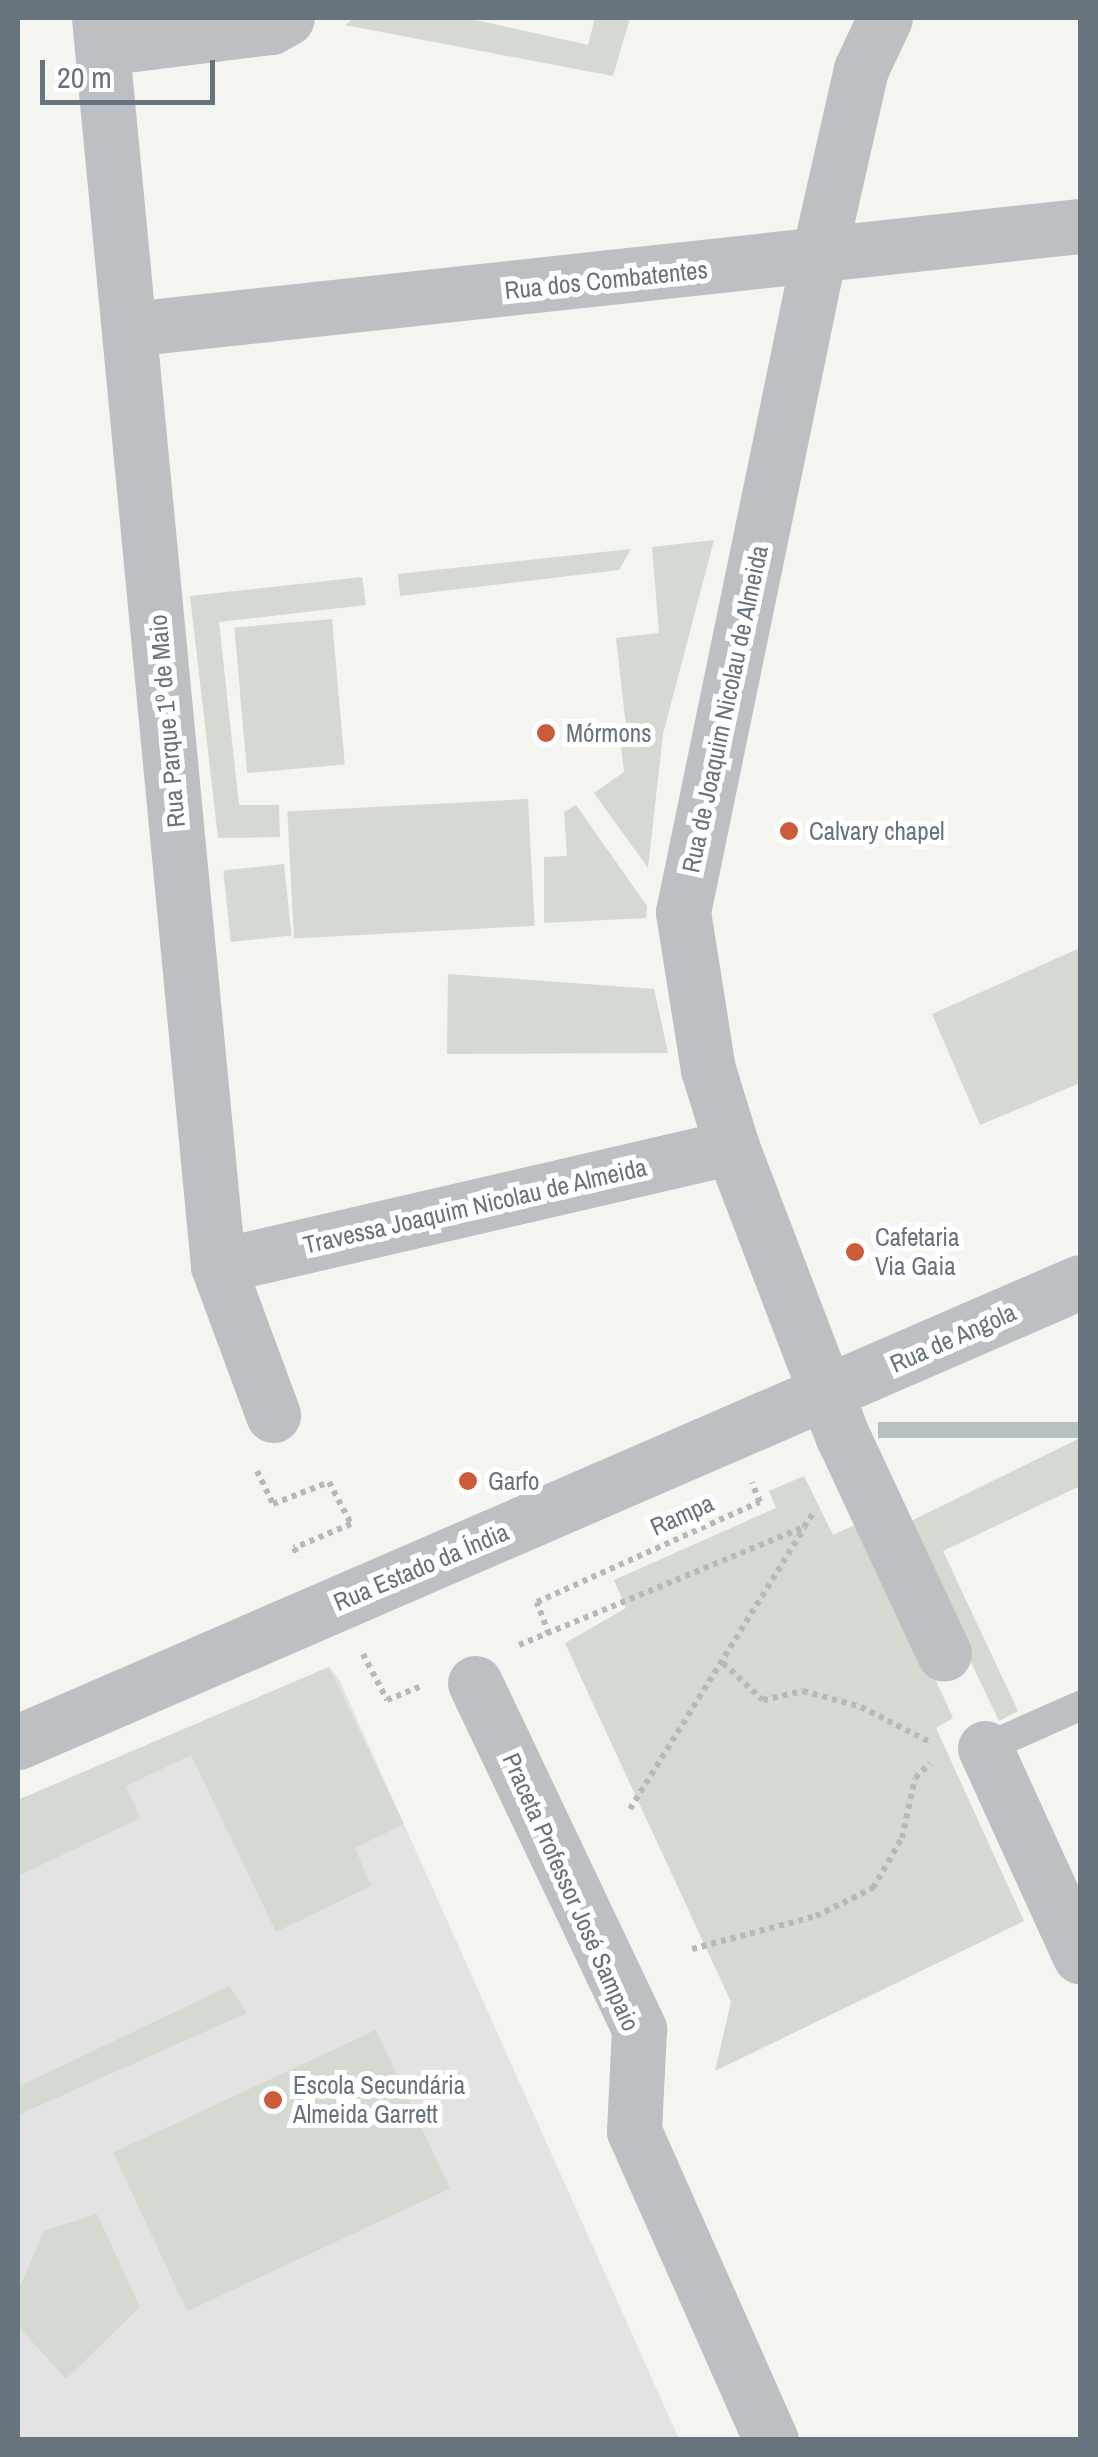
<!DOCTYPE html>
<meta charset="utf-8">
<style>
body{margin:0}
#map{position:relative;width:1098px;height:2457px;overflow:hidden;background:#f4f4f1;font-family:"Archivo Narrow",sans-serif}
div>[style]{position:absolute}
.built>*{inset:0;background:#e2e3e2}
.green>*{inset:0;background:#d4d9d1;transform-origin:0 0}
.water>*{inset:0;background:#b7c0c4;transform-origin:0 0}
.path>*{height:6px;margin-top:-3px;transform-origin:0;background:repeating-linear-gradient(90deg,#b6b9bb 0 5px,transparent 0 10px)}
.lane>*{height:30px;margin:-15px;padding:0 15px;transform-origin:15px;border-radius:15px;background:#bcc0c2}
.street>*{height:55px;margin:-27.5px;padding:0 27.5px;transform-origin:27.5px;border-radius:27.5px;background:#bcc0c2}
.dots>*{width:28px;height:28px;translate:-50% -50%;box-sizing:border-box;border:5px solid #fff;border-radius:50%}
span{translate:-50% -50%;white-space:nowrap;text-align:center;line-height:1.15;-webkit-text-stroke:10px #fff;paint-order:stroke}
.street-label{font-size:25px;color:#67747e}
.poi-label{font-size:25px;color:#67747e}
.left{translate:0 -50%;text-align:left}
.frame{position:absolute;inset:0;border:20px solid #67747e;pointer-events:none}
.scale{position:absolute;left:40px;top:60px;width:175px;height:45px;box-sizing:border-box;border:5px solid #67747e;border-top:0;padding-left:12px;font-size:30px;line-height:35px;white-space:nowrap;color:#67747e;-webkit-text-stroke:8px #fff;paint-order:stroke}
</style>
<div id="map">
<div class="built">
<div style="clip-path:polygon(329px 1667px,339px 1679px,679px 2439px,18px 2439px,18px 1800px)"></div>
</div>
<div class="green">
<div style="clip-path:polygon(354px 18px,466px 18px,588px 45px,595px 18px,630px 18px,613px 76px,345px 25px)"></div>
<div style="clip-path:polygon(714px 540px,663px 734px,648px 868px,594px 793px,624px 772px,620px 737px,627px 735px,616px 638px,659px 633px,652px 547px)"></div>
<div style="clip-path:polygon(631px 549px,619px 570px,400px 596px,398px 574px)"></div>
<div style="clip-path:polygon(362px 577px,366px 605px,219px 622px,239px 805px,279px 805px,280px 837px,218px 838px,190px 596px)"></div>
<div style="left:332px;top:619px;width:146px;height:98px;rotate:85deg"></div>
<div style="left:528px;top:799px;width:127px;height:241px;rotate:87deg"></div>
<div style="clip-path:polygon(576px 805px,647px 906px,646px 918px,544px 923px,544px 857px,567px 856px,564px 812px)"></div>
<div style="left:284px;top:864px;width:72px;height:61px;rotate:84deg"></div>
<div style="clip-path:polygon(1080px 948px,1080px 1083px,980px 1125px,932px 1014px)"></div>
<div style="clip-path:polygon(448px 974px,654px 989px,668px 1053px,447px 1054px)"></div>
<div style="clip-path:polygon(1080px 1438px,1080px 1486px,943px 1551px,1018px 1711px,999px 1721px,905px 1524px)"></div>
<div style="clip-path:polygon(804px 1476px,833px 1535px,863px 1521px,953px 1718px,936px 1728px,1024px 1921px,715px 2071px,731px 2002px,565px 1643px,626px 1608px,614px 1580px,776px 1508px,769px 1491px)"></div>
<div style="clip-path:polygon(329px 1667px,404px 1824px,355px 1848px,371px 1886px,276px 1932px,191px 1755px,126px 1786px,140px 1818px,18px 1876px,18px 1800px)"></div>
<div style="clip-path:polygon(229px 1986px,247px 2013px,18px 2115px,18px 2087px)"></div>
<div style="left:376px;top:2030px;width:175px;height:290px;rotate:65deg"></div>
<div style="clip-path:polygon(97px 2214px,140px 2307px,66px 2379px,18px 2326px,18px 2291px,44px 2231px)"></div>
</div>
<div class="water">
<div style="left:1080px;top:1422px;width:16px;height:202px;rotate:90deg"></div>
</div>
<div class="path">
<div style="left:257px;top:1471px;width:37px;rotate:64deg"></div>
<div style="left:273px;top:1504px;width:60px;rotate:-21.4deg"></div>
<div style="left:329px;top:1482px;width:47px;rotate:62.4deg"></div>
<div style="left:351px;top:1524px;width:62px;rotate:157.2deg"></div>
<div style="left:294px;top:1548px;width:10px;rotate:61deg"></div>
<div style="left:549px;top:1634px;width:34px;rotate:-111deg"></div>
<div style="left:537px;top:1602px;width:244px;rotate:-24.2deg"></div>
<div style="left:760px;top:1502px;width:21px;rotate:-113deg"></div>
<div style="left:519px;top:1645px;width:308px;rotate:-22.5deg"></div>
<div style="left:804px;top:1527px;width:18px;rotate:-56deg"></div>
<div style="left:363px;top:1654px;width:52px;rotate:62.4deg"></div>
<div style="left:387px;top:1700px;width:35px;rotate:-22deg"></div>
<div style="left:723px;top:1663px;width:54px;rotate:42.8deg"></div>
<div style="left:763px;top:1700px;width:41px;rotate:-12.7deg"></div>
<div style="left:803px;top:1691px;width:60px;rotate:15.4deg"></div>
<div style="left:861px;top:1707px;width:75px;rotate:26.9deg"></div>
<div style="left:630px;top:1809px;width:331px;rotate:-58.2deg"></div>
<div style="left:692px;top:1949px;width:128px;rotate:-14.9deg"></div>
<div style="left:816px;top:1916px;width:64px;rotate:-26.2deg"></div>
<div style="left:873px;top:1888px;width:58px;rotate:-59.9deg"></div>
<div style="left:902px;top:1838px;width:61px;rotate:-77.8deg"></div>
<div style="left:915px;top:1778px;width:21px;rotate:-45deg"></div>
</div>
<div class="lane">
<div style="left:985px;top:1748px;width:104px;rotate:-23.9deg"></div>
</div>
<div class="street">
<div style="left:99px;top:18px;width:1254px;rotate:84.55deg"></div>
<div style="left:218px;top:1266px;width:159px;rotate:69.7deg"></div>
<div style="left:885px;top:18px;width:56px;rotate:115.2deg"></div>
<div style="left:861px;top:69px;width:194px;rotate:102.8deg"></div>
<div style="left:818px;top:258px;width:668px;rotate:101.66deg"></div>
<div style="left:683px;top:912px;width:159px;rotate:81deg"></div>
<div style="left:708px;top:1069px;width:82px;rotate:72.9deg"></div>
<div style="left:732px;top:1147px;width:311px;rotate:69.1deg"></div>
<div style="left:843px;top:1437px;width:239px;rotate:65deg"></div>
<div style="left:102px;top:48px;width:170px;rotate:-7.1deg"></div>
<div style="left:271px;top:27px;width:18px;rotate:-29deg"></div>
<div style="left:130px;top:329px;width:956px;rotate:-6.19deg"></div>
<div style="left:218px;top:1266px;width:528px;rotate:-13.04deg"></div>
<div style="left:475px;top:1683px;width:383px;rotate:64.6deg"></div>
<div style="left:639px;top:2029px;width:102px;rotate:92.8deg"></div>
<div style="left:634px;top:2131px;width:338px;rotate:66.1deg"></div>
<div style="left:18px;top:1742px;width:1157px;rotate:-23.42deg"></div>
<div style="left:985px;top:1748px;width:229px;rotate:65.5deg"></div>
</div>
<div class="dots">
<div style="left:546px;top:733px;background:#cb5b3a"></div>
<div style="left:789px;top:831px;background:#cb5b3a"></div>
<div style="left:855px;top:1252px;background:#cb5b3a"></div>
<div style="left:468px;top:1481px;background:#cb5b3a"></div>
<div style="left:273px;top:2100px;background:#cb5b3a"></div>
</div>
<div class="street-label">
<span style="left:606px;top:280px;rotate:-6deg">Rua dos Combatentes</span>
<span style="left:725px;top:709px;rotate:-78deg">Rua de Joaquim Nicolau de Almeida</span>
<span style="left:167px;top:721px;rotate:-95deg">Rua Parque 1º de Maio</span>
<span style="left:475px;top:1206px;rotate:-13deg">Travessa Joaquim Nicolau de Almeida</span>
<span style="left:953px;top:1338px;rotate:-24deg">Rua de Angola</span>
<span style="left:682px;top:1515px;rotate:-24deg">Rampa</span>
<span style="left:421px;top:1567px;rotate:-23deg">Rua Estado da Índia</span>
<span style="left:571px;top:1892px;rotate:66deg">Praceta Professor José Sampaio</span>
</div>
<div class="poi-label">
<span class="left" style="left:566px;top:733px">Mórmons</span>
<span class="left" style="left:809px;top:831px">Calvary chapel</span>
<span class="left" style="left:875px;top:1252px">Cafetaria<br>Via Gaia</span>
<span class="left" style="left:488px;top:1481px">Garfo</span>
<span class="left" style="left:293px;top:2100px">Escola Secundária<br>Almeida Garrett</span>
</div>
<div class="frame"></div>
<div class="scale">20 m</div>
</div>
